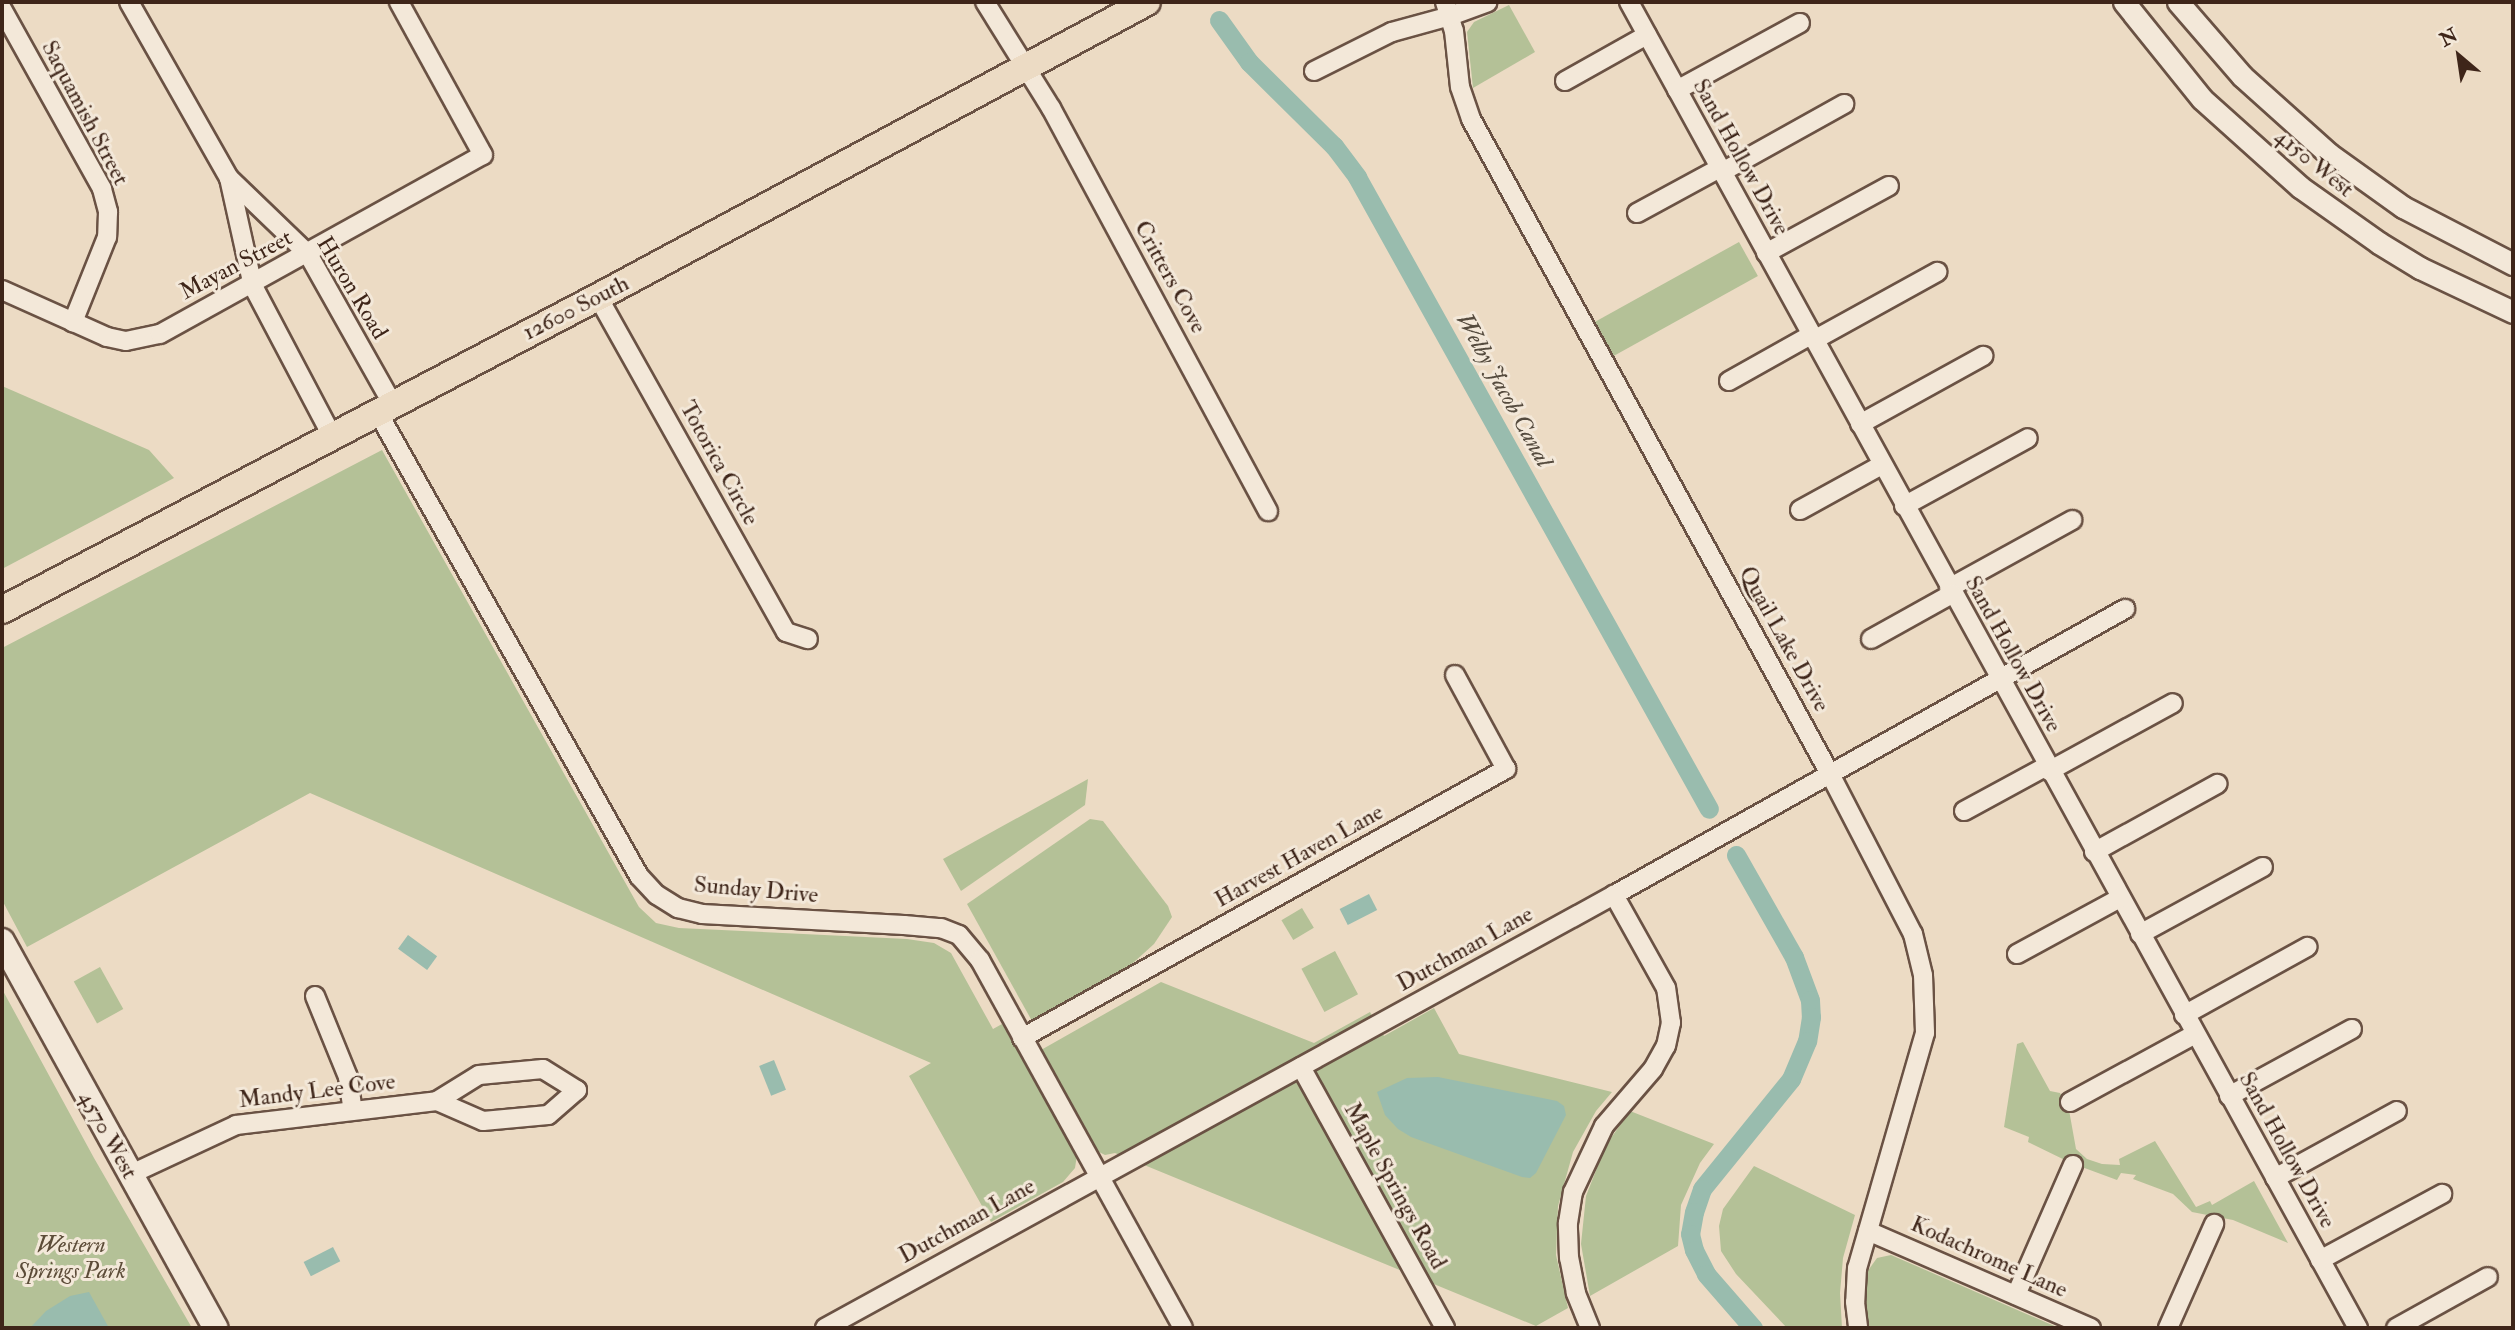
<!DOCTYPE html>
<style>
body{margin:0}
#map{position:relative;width:2515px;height:1330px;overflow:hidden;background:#ecdbc4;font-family:"IM FELL Double Pica",serif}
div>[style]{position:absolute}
.green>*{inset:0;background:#b4c197;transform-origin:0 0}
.water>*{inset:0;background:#99bcae;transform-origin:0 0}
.canal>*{height:19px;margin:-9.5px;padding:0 9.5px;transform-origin:9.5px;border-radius:9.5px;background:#99bcae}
.roads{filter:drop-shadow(2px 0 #6a5244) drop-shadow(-2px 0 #6a5244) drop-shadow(0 2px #6a5244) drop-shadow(0 -2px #6a5244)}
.minor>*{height:18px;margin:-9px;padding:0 9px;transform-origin:9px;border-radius:9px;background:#f3e8d9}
.tertiary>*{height:21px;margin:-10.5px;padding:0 10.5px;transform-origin:10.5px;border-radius:10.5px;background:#f3e8d9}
.secondary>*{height:24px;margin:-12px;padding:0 12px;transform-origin:12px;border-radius:12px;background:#f3e8d9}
.primary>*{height:26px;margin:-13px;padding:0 13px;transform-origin:13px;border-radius:13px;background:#ecdbc4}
span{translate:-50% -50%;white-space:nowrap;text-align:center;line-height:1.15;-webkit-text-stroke:6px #f3e8d9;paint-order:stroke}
.street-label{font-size:23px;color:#3e2519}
.park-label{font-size:23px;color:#5c4c38;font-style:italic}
.water-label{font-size:24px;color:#554b3e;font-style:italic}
.frame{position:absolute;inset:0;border:4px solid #3e2519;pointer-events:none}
.north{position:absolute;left:2424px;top:21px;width:70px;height:70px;-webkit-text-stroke:5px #f3e8d9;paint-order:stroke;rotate:331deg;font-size:19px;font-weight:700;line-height:28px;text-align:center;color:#3e2519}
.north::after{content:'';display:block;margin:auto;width:24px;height:32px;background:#3e2519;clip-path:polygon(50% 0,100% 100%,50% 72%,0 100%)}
</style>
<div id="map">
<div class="green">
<div style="clip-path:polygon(1509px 5px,1535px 52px,1473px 88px,1467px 32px,1474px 22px)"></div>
<div style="left:1739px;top:242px;width:39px;height:166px;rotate:61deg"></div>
<div style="clip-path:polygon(2px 386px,149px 450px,174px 478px,2px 569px)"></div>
<div style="clip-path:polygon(382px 450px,639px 907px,656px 923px,679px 928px,907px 939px,934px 943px,951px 953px,993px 1029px,1002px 1024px,1072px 1143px,1077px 1155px,1075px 1168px,1063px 1182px,991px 1222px,909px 1076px,931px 1063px,310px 793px,27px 947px,2px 900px,2px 648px)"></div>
<div style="clip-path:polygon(1088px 779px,1085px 805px,961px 891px,943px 859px)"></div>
<div style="clip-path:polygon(1090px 819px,1103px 821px,1168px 906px,1172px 917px,1154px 944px,1133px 963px,1032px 1021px,967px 904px)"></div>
<div style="left:1302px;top:908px;width:23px;height:24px;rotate:59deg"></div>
<div style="left:1335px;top:951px;width:49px;height:38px;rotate:62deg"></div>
<div style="left:100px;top:967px;width:48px;height:30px;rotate:61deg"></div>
<div style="clip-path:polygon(1161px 982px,1314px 1043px,1370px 1012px,1384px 1036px,1434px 1008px,1459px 1054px,1612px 1092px,1596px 1111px,1573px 1152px,1558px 1206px,1556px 1255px,1568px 1308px,1536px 1326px,1115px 1153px,1105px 1155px,1091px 1148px,1089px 1135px,1041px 1050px)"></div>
<div style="clip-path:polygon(2px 989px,94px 1158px,192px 1328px,2px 1328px)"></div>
<div style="clip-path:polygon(2023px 1042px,2050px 1091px,2060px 1093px,2069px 1110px,2076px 1149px,2087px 1159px,2102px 1164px,2120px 1165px,2119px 1159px,2155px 1141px,2196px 1207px,2210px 1201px,2212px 1205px,2254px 1181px,2288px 1243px,2233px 1220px,2192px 1212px,2173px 1194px,2133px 1179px,2136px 1175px,2121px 1173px,2117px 1180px,2071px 1163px,2028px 1142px,2029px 1137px,2004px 1127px,2017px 1044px)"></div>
<div style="clip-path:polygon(1630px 1111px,1714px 1144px,1700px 1163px,1681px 1205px,1678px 1246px,1590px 1296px,1581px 1244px,1586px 1196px,1606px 1145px)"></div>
<div style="clip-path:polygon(1754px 1166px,1855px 1215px,1843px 1258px,1840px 1293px,1842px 1328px,1787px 1328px,1736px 1274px,1721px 1251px,1719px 1226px,1723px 1209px)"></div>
<div style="clip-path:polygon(1891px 1255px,2059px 1328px,1867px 1328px,1863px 1303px,1867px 1272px,1877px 1258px)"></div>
</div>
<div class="water">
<div style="left:1369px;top:894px;width:18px;height:33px;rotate:63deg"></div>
<div style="left:408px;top:935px;width:36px;height:17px;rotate:36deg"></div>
<div style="left:774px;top:1060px;width:32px;height:16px;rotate:68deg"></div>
<div style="clip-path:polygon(1438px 1077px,1557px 1101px,1564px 1106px,1566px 1115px,1536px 1173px,1530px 1178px,1522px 1177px,1411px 1137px,1398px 1129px,1385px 1115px,1377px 1092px,1407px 1078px)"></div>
<div style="left:333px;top:1247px;width:16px;height:33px;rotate:63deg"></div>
<div style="clip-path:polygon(89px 1292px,109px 1328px,30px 1328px,46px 1311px,70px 1296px)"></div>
</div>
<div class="canal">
<div style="left:1219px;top:20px;width:52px;rotate:54.5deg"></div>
<div style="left:1249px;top:62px;width:120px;rotate:44.7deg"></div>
<div style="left:1334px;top:146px;width:39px;rotate:53deg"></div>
<div style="left:1357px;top:177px;width:723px;rotate:60.88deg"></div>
<div style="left:1736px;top:855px;width:117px;rotate:60.4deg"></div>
<div style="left:1794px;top:957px;width:46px;rotate:69.6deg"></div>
<div style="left:1810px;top:1000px;width:17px;rotate:87deg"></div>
<div style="left:1811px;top:1017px;width:24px;rotate:99deg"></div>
<div style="left:1807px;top:1041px;width:41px;rotate:112.8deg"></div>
<div style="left:1791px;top:1079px;width:141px;rotate:129deg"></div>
<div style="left:1702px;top:1189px;width:24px;rotate:109deg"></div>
<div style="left:1694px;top:1212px;width:22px;rotate:100deg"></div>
<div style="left:1690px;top:1234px;width:16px;rotate:76deg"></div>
<div style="left:1694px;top:1250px;width:27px;rotate:63deg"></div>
<div style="left:1706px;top:1274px;width:72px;rotate:49deg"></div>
</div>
<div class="roads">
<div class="minor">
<div style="left:129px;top:2px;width:202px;rotate:60.4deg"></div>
<div style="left:229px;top:178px;width:110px;rotate:43.9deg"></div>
<div style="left:308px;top:254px;width:171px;rotate:60.6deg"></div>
<div style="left:985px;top:2px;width:125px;rotate:58.1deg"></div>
<div style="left:1051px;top:108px;width:458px;rotate:61.7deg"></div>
<div style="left:1445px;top:2px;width:30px;rotate:73deg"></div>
<div style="left:1454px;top:31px;width:56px;rotate:83.9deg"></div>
<div style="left:1460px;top:87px;width:34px;rotate:71deg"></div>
<div style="left:1471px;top:119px;width:747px;rotate:61.27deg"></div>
<div style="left:1830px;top:774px;width:180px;rotate:62.6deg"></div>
<div style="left:1913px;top:934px;width:42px;rotate:76.3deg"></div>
<div style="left:1923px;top:975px;width:58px;rotate:88deg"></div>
<div style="left:1925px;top:1033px;width:245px;rotate:106.1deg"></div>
<div style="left:1857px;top:1268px;width:34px;rotate:93deg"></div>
<div style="left:1855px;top:1302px;width:26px;rotate:83deg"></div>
<div style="left:1629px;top:2px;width:1513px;rotate:61.2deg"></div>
<div style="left:2px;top:9px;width:206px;rotate:60.9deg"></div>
<div style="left:102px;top:189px;width:24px;rotate:75deg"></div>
<div style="left:108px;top:212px;width:25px;rotate:92deg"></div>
<div style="left:107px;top:237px;width:92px;rotate:111.8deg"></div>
<div style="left:1314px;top:71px;width:87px;rotate:-26.6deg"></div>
<div style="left:1392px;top:32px;width:60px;rotate:-15.4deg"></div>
<div style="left:1450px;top:16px;width:40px;rotate:-20.2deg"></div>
<div style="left:1565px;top:81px;width:94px;rotate:-29.3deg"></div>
<div style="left:1677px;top:90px;width:140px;rotate:-28.6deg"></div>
<div style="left:1722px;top:172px;width:140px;rotate:-29.1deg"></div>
<div style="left:229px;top:178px;width:111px;rotate:77.5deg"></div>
<div style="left:253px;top:286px;width:167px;rotate:62.2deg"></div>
<div style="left:1637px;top:213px;width:94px;rotate:-28.5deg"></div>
<div style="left:1766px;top:253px;width:140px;rotate:-28.6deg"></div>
<div style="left:2px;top:290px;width:115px;rotate:24.1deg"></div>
<div style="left:107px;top:337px;width:19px;rotate:12deg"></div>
<div style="left:126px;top:341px;width:35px;rotate:-12deg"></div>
<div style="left:160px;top:334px;width:369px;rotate:-29deg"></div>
<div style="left:483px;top:155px;width:175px;rotate:-118.8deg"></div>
<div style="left:598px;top:297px;width:384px;rotate:60.7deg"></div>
<div style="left:786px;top:632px;width:23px;rotate:18deg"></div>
<div style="left:1814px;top:340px;width:141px;rotate:-28.9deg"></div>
<div style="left:1729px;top:381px;width:94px;rotate:-29.3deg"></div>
<div style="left:377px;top:411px;width:534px;rotate:60.6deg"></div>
<div style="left:639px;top:876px;width:26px;rotate:47deg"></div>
<div style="left:657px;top:895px;width:25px;rotate:32deg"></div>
<div style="left:678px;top:908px;width:25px;rotate:14deg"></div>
<div style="left:702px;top:914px;width:202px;rotate:3.1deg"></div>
<div style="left:904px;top:925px;width:37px;rotate:5deg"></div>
<div style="left:941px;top:928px;width:19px;rotate:21deg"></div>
<div style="left:959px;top:935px;width:33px;rotate:50deg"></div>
<div style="left:980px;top:960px;width:420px;rotate:61.1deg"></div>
<div style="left:1860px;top:424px;width:141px;rotate:-28.9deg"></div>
<div style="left:1904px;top:506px;width:141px;rotate:-28.7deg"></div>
<div style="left:1800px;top:510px;width:94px;rotate:-28.8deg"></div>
<div style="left:1949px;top:588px;width:141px;rotate:-28.9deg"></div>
<div style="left:1871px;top:639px;width:93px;rotate:-29.1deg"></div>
<div style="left:2049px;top:771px;width:141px;rotate:-28.7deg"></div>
<div style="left:1964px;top:811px;width:94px;rotate:-28.5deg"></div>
<div style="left:2094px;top:852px;width:141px;rotate:-28.9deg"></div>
<div style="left:2140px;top:934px;width:140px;rotate:-28.6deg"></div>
<div style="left:2017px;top:954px;width:117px;rotate:-28.5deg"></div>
<div style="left:315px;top:996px;width:87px;rotate:67.8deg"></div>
<div style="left:348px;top:1077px;width:34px;rotate:82deg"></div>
<div style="left:2184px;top:1015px;width:141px;rotate:-28.9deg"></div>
<div style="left:1022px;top:1038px;width:554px;rotate:-29.06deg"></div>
<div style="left:1506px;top:769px;width:107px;rotate:-118.5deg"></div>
<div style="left:1301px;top:1067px;width:298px;rotate:61.1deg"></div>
<div style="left:2229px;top:1096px;width:140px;rotate:-28.6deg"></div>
<div style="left:2070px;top:1102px;width:142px;rotate:-28.5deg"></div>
<div style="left:129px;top:1175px;width:118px;rotate:-25deg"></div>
<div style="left:236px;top:1125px;width:202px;rotate:-6.8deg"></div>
<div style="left:437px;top:1101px;width:49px;rotate:-31.8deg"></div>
<div style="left:479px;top:1075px;width:64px;rotate:-5.4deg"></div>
<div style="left:543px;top:1069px;width:40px;rotate:32deg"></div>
<div style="left:577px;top:1090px;width:38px;rotate:139deg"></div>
<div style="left:548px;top:1115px;width:65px;rotate:174.7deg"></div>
<div style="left:483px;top:1121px;width:50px;rotate:-156.5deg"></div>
<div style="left:2275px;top:1178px;width:139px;rotate:-28.8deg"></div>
<div style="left:1868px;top:1231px;width:243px;rotate:23.5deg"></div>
<div style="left:2320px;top:1260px;width:139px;rotate:-28.4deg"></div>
<div style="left:2016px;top:1295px;width:142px;rotate:-66.3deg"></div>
<div style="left:825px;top:1328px;width:900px;rotate:-28.76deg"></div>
<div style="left:1614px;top:895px;width:586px;rotate:-29.24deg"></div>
<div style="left:1590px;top:1328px;width:38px;rotate:-112deg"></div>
<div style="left:1576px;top:1293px;width:36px;rotate:-101deg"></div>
<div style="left:1569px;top:1258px;width:35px;rotate:-92deg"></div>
<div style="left:1568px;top:1223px;width:31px;rotate:-81deg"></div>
<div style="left:1573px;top:1192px;width:73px;rotate:-64.8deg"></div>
<div style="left:1604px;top:1126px;width:75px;rotate:-49.3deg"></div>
<div style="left:1653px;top:1069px;width:26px;rotate:-61deg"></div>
<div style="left:1666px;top:1046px;width:24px;rotate:-78deg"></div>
<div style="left:1671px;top:1023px;width:35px;rotate:-98deg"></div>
<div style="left:1666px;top:988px;width:107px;rotate:-119.2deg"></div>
<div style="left:2168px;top:1328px;width:114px;rotate:-66.1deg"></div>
<div style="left:2396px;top:1328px;width:105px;rotate:-29deg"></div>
</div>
<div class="tertiary">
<div style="left:2124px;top:2px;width:124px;rotate:51.2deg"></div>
<div style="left:2202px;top:99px;width:132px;rotate:41.9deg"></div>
<div style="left:2300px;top:187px;width:97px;rotate:35.3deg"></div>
<div style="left:2379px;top:243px;width:48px;rotate:31.4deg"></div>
<div style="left:2420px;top:268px;width:103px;rotate:25.3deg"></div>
<div style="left:2178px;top:2px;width:98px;rotate:49.1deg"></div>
<div style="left:2242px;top:76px;width:117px;rotate:41.9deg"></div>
<div style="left:2329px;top:154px;width:91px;rotate:35.6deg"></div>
<div style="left:2403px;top:207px;width:124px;rotate:27.4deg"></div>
</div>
<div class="secondary">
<div style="left:2px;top:941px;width:442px;rotate:61.1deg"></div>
</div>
<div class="primary">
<div style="left:2px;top:610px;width:673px;rotate:-27.71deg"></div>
<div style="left:598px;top:297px;width:623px;rotate:-28.25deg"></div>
</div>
</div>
<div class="street-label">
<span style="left:85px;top:113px;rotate:62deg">Saquamish Street</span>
<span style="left:1741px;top:157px;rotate:61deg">Sand Hollow Drive</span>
<span style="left:2314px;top:163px;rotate:39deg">4150 West</span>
<span style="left:236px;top:265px;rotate:-28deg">Mayan Street</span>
<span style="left:1170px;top:277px;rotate:61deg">Critters Cove</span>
<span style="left:352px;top:288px;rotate:59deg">Huron Road</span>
<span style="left:576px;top:308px;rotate:-27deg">12600 South</span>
<span style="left:719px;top:463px;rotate:61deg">Totorica Circle</span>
<span style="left:1784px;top:639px;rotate:61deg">Quail Lake Drive</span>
<span style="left:2013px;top:654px;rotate:61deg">Sand Hollow Drive</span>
<span style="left:1299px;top:856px;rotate:-29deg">Harvest Haven Lane</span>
<span style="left:756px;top:890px;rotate:5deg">Sunday Drive</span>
<span style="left:1465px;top:949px;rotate:-29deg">Dutchman Lane</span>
<span style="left:317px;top:1091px;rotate:-7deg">Mandy Lee Cove</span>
<span style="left:108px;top:1135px;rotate:61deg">4570 West</span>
<span style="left:2287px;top:1150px;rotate:61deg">Sand Hollow Drive</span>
<span style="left:1395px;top:1186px;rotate:61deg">Maple Springs Road</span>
<span style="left:967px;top:1221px;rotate:-29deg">Dutchman Lane</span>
<span style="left:1989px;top:1257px;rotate:24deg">Kodachrome Lane</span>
</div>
<div class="park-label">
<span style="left:71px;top:1258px">Western<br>Springs Park</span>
</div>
<div class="water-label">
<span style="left:1504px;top:390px;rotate:61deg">Welby Jacob Canal</span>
</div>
<div class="frame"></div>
<div class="north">N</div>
</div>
